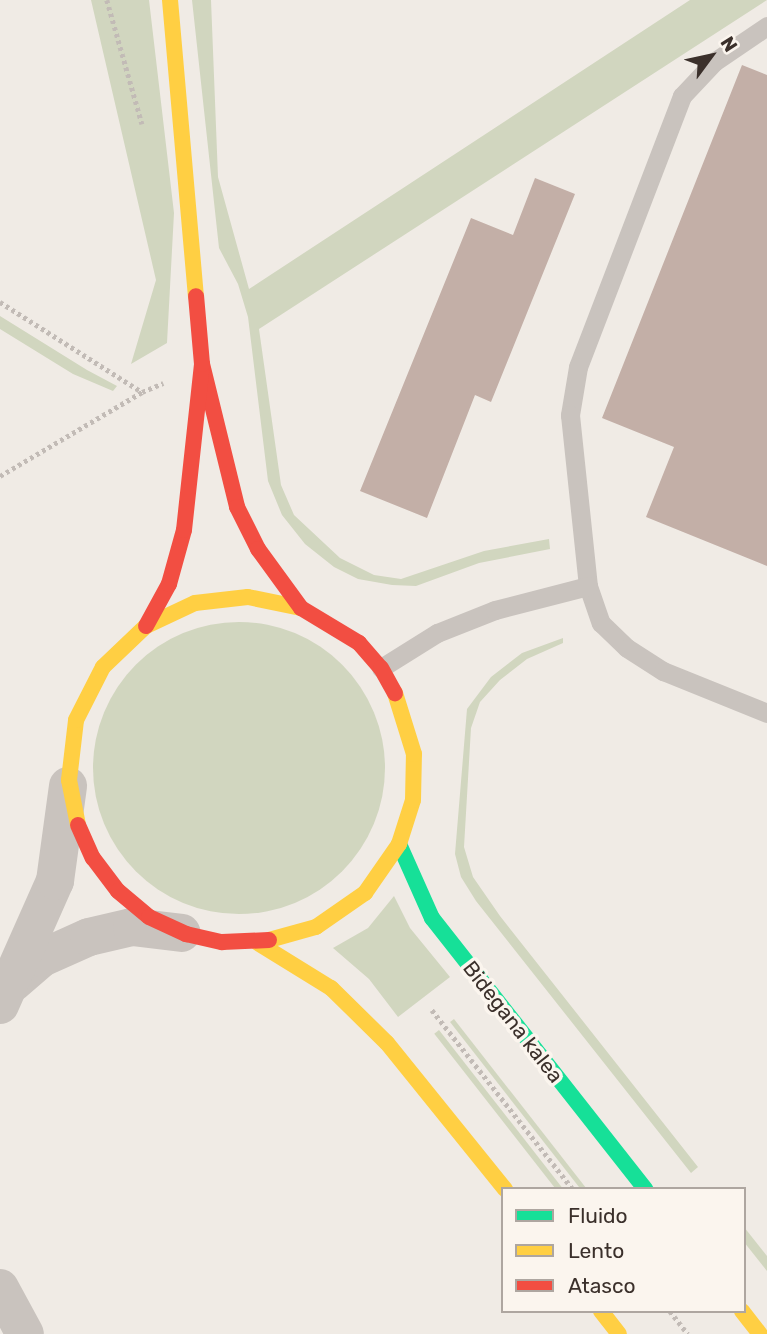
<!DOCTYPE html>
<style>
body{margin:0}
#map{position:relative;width:767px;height:1334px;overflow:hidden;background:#f0ebe5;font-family:Rubik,sans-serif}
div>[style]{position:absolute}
.green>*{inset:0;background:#d1d6bf;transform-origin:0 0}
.round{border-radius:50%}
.building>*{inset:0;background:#c3afa7}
.path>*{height:4.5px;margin-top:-2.25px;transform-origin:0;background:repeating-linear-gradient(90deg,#c2bbb6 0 3.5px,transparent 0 7px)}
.lane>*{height:19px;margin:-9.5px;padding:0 9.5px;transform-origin:9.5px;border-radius:9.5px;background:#c9c3be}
.street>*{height:38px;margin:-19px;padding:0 19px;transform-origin:19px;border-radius:19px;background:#c9c3be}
.fast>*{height:16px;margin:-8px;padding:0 8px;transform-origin:8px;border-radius:8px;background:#16e098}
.slow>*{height:16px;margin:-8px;padding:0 8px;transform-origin:8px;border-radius:8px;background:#ffcf43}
.jam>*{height:16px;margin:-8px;padding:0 8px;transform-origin:8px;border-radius:8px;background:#f24e42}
span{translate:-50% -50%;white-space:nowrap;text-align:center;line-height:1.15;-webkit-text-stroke:7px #fbf5ee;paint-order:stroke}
.street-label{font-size:21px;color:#3b302b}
.legend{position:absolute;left:501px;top:1187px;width:245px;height:126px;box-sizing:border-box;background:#fbf5ee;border:2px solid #aea6a0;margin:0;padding:9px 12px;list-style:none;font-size:21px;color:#3b302b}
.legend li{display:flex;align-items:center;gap:14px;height:35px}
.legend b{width:35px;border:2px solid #aea6a0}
.north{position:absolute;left:676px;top:21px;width:70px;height:70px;-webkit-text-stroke:5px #fbf5ee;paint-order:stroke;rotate:57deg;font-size:19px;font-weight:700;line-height:28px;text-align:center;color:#3b302b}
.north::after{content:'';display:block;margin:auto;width:24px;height:32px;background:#3b302b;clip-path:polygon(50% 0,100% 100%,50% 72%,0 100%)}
</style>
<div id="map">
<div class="green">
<div style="clip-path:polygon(91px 0,149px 0,174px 213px,167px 343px,131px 364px,156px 280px)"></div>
<div style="clip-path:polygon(192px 0,211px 0,218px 177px,249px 289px,690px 0,767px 0,259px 329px,281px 485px,294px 515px,340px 558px,374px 575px,401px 579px,484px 551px,549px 539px,550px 549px,479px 563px,416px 586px,392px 585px,358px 579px,334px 567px,305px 544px,282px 515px,268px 481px,248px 317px,238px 284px,219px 248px)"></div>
<div style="clip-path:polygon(0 316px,87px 370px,117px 386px,113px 391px,73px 374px,0 329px)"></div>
<div class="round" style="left:93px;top:622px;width:292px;height:292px"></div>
<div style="clip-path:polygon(563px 638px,563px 643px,527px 659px,500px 680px,480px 702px,471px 728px,464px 847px,473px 877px,500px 916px,698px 1167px,691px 1173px,476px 901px,461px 877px,455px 854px,467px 709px,491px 677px,522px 653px)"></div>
<div style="clip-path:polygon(394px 896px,410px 928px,450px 977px,398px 1017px,369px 979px,333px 948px,368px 928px)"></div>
<div style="left:454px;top:1019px;width:217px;height:5px;rotate:52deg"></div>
<div style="left:439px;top:1030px;width:202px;height:6px;rotate:52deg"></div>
<div style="clip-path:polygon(744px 1227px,767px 1256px,767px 1271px,744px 1242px)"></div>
</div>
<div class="building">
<div style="clip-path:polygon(742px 65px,767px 75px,767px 566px,646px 517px,674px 447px,602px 418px)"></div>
<div style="clip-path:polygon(535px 178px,575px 194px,491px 402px,475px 395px,427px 518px,360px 491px,471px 218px,513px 235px)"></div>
</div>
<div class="path">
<div style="left:107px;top:0;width:129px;rotate:74.2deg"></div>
<div style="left:0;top:302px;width:168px;rotate:32.4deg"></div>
<div style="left:142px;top:392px;width:23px;rotate:-23deg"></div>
<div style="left:0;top:476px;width:165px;rotate:-30.6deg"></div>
<div style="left:432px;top:1010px;width:228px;rotate:51.8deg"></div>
<div style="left:670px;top:1311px;width:29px;rotate:52deg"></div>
</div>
<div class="lane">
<div style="left:767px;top:26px;width:64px;rotate:145.8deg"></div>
<div style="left:714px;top:62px;width:47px;rotate:133.3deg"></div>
<div style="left:682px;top:96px;width:290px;rotate:111deg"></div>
<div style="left:578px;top:367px;width:49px;rotate:99.5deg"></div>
<div style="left:570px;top:415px;width:172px;rotate:84deg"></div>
<div style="left:588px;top:586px;width:39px;rotate:71deg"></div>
<div style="left:601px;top:623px;width:36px;rotate:44deg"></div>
<div style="left:627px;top:648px;width:43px;rotate:32.6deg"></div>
<div style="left:663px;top:671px;width:112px;rotate:22deg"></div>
<div style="left:381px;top:668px;width:66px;rotate:-32deg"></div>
<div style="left:437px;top:633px;width:62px;rotate:-21.6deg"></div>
<div style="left:495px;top:610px;width:96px;rotate:-14.5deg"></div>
</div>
<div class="street">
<div style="left:13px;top:983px;width:38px;rotate:-41deg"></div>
<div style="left:42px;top:958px;width:51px;rotate:-24.1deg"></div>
<div style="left:89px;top:937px;width:44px;rotate:-13.1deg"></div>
<div style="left:132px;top:927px;width:50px;rotate:6.8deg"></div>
<div style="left:0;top:1005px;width:136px;rotate:-66.1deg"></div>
<div style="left:55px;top:881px;width:96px;rotate:-82.2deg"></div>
<div style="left:0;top:1288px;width:52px;rotate:61.5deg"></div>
</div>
<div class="fast">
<div style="left:399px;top:844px;width:81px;rotate:66deg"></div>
<div style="left:432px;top:918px;width:345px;rotate:51.8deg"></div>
</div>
<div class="slow">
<div style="left:170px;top:0;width:297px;rotate:85deg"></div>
<div style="left:78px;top:825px;width:46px;rotate:-101.3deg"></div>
<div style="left:69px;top:780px;width:60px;rotate:-83.3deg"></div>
<div style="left:76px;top:720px;width:59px;rotate:-63deg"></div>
<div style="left:103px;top:667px;width:59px;rotate:-43.6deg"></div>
<div style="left:146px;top:626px;width:54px;rotate:-25.1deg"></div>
<div style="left:195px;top:603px;width:53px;rotate:-6.5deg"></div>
<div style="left:248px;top:597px;width:54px;rotate:11.7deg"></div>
<div style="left:269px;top:940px;width:49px;rotate:-15.5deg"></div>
<div style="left:316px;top:927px;width:60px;rotate:-34.8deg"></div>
<div style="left:365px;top:893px;width:60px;rotate:-55.2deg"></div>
<div style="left:399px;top:844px;width:46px;rotate:-72.3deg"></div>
<div style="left:413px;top:800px;width:46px;rotate:-88.8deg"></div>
<div style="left:414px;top:754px;width:64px;rotate:-107.3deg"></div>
<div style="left:258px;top:943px;width:86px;rotate:31.7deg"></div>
<div style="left:331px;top:988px;width:78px;rotate:44.5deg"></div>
<div style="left:387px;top:1043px;width:188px;rotate:51.1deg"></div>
<div style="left:601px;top:1311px;width:29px;rotate:52deg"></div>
<div style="left:742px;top:1311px;width:29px;rotate:52deg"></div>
</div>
<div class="jam">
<div style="left:202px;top:364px;width:147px;rotate:76.2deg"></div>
<div style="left:237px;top:507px;width:47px;rotate:63.4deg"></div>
<div style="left:258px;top:549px;width:73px;rotate:53.9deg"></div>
<div style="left:301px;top:608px;width:68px;rotate:31.1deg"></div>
<div style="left:359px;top:643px;width:33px;rotate:49deg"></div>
<div style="left:381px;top:668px;width:29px;rotate:61deg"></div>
<div style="left:146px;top:626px;width:48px;rotate:-61.3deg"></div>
<div style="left:169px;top:584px;width:56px;rotate:-74.5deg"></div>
<div style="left:184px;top:530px;width:167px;rotate:-83.8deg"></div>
<div style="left:202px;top:364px;width:68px;rotate:-95deg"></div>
<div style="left:78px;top:825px;width:36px;rotate:66deg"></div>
<div style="left:93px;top:858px;width:41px;rotate:52.9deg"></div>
<div style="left:118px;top:891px;width:40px;rotate:40deg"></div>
<div style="left:149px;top:917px;width:41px;rotate:24.7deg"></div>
<div style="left:186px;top:934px;width:37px;rotate:13deg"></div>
<div style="left:222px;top:942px;width:47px;rotate:-2.4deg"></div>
</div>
<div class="street-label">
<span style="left:513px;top:1022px;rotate:52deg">Bidegana kalea</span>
</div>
<ul class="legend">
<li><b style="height:9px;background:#16e098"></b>Fluido</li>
<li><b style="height:9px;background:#ffcf43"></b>Lento</li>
<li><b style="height:9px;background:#f24e42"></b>Atasco</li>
</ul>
<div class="north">N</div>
</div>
